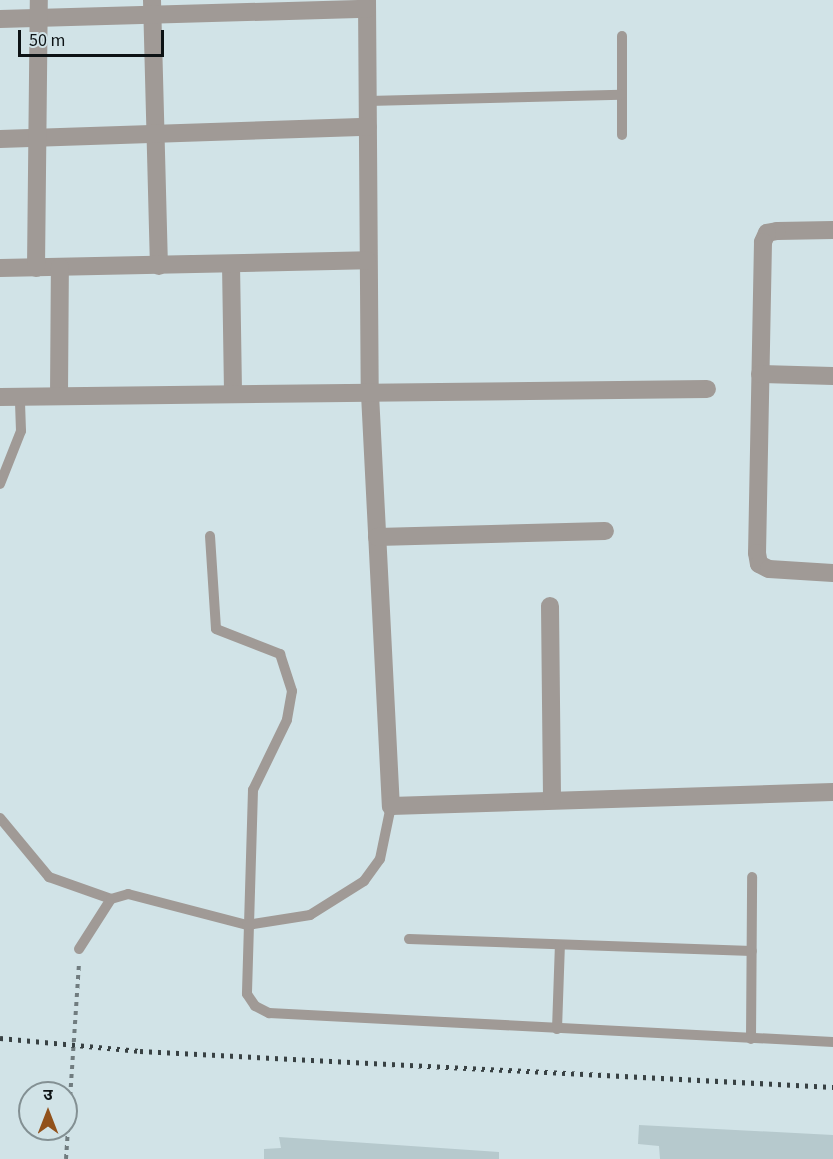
<!DOCTYPE html>
<meta charset="utf-8">
<style>
body{margin:0}
#map{position:relative;width:833px;height:1159px;overflow:hidden;background:#d1e3e7;font-family:"Source Sans 3","Noto Sans Devanagari",sans-serif}
div>[style]{position:absolute}
.building>*{inset:0;background:#b6c9cd}
.path>*{height:4px;margin-top:-2px;transform-origin:0;background:repeating-linear-gradient(90deg,#707c7f 0 4.5px,transparent 0 9px)}
.lane>*{height:10px;margin:-5px;padding:0 5px;transform-origin:5px;border-radius:5px;background:#a09a96}
.street>*{height:18px;margin:-9px;padding:0 9px;transform-origin:9px;border-radius:9px;background:#a09a96}
.rail>*{height:4.5px;margin-top:-2.25px;transform-origin:0;background:repeating-linear-gradient(90deg,#384143 0 3px,transparent 0 9px)}
span{translate:-50% -50%;white-space:nowrap;text-align:center;line-height:1.15;-webkit-text-stroke:5px #d1e3e7;paint-order:stroke}
.north{position:absolute;left:18px;top:1081px;width:60px;height:60px;box-sizing:border-box;background:#d1e3e7;border:2px solid #839093;border-radius:50%;rotate:0deg;font-size:16px;font-weight:700;line-height:24px;text-align:center;color:#0d1315}
.north::after{content:'';display:block;margin:auto;width:21px;height:27px;background:#91511b;clip-path:polygon(50% 0,100% 100%,50% 72%,0 100%)}
.scale{position:absolute;left:18px;top:30px;width:146px;height:27px;box-sizing:border-box;border:3px solid #0d1315;border-top:0;padding-left:8px;font-size:18px;line-height:21px;white-space:nowrap;color:#0d1315;-webkit-text-stroke:4px #d1e3e7;paint-order:stroke}
</style>
<div id="map">
<div class="building">
<div style="clip-path:polygon(639px 1125px,833px 1135px,833px 1159px,660px 1159px,659px 1146px,638px 1144px)"></div>
<div style="clip-path:polygon(279px 1137px,499px 1152px,499px 1159px,264px 1159px,264px 1149px,281px 1148px)"></div>
</div>
<div class="path">
<div style="left:66px;top:1159px;width:197px;rotate:-86.2deg"></div>
</div>
<div class="lane">
<div style="left:622px;top:36px;width:99px;rotate:90deg"></div>
<div style="left:368px;top:101px;width:253px;rotate:-1.4deg"></div>
<div style="left:0;top:484px;width:57px;rotate:-68.4deg"></div>
<div style="left:21px;top:431px;width:35px;rotate:-92deg"></div>
<div style="left:210px;top:536px;width:93px;rotate:86.3deg"></div>
<div style="left:216px;top:629px;width:69px;rotate:21.3deg"></div>
<div style="left:280px;top:654px;width:39px;rotate:72deg"></div>
<div style="left:292px;top:691px;width:29px;rotate:100deg"></div>
<div style="left:287px;top:720px;width:78px;rotate:115.9deg"></div>
<div style="left:253px;top:790px;width:204px;rotate:91.7deg"></div>
<div style="left:247px;top:994px;width:14px;rotate:56deg"></div>
<div style="left:255px;top:1006px;width:16px;rotate:27deg"></div>
<div style="left:269px;top:1013px;width:565px;rotate:2.94deg"></div>
<div style="left:0;top:818px;width:77px;rotate:50.3deg"></div>
<div style="left:49px;top:877px;width:66px;rotate:19.5deg"></div>
<div style="left:409px;top:939px;width:343px;rotate:2deg"></div>
<div style="left:79px;top:949px;width:59px;rotate:-57.4deg"></div>
<div style="left:111px;top:899px;width:18px;rotate:-16deg"></div>
<div style="left:128px;top:894px;width:123px;rotate:14.6deg"></div>
<div style="left:247px;top:925px;width:64px;rotate:-9deg"></div>
<div style="left:310px;top:915px;width:64px;rotate:-32.2deg"></div>
<div style="left:364px;top:881px;width:27px;rotate:-54deg"></div>
<div style="left:380px;top:859px;width:54px;rotate:-78.3deg"></div>
<div style="left:557px;top:1029px;width:84px;rotate:-88deg"></div>
<div style="left:751px;top:1039px;width:162px;rotate:-89.6deg"></div>
</div>
<div class="street">
<div style="left:152px;top:0;width:266px;rotate:88.5deg"></div>
<div style="left:367px;top:0;width:394px;rotate:89.6deg"></div>
<div style="left:370px;top:394px;width:413px;rotate:87.1deg"></div>
<div style="left:391px;top:806px;width:442px;rotate:-1.8deg"></div>
<div style="left:0;top:19px;width:367px;rotate:-1.6deg"></div>
<div style="left:0;top:139px;width:368px;rotate:-1.9deg"></div>
<div style="left:833px;top:230px;width:56px;rotate:179deg"></div>
<div style="left:777px;top:231px;width:10px;rotate:169deg"></div>
<div style="left:767px;top:233px;width:10px;rotate:114deg"></div>
<div style="left:763px;top:242px;width:311px;rotate:91.1deg"></div>
<div style="left:757px;top:553px;width:11px;rotate:80deg"></div>
<div style="left:759px;top:564px;width:11px;rotate:27deg"></div>
<div style="left:769px;top:569px;width:64px;rotate:3.6deg"></div>
<div style="left:231px;top:264px;width:129px;rotate:89.1deg"></div>
<div style="left:0;top:268px;width:367px;rotate:-1.2deg"></div>
<div style="left:36px;top:268px;width:268px;rotate:-89.4deg"></div>
<div style="left:760px;top:374px;width:73px;rotate:1.6deg"></div>
<div style="left:59px;top:395px;width:128px;rotate:-89.6deg"></div>
<div style="left:0;top:397px;width:707px;rotate:-0.65deg"></div>
<div style="left:377px;top:537px;width:228px;rotate:-1.5deg"></div>
<div style="left:550px;top:606px;width:194px;rotate:89.4deg"></div>
</div>
<div class="rail">
<div style="left:0;top:1038px;width:141px;rotate:5.3deg"></div>
<div style="left:140px;top:1051px;width:694px;rotate:2.97deg"></div>
</div>
<div class="north">उ</div>
<div class="scale">50 m</div>
</div>
